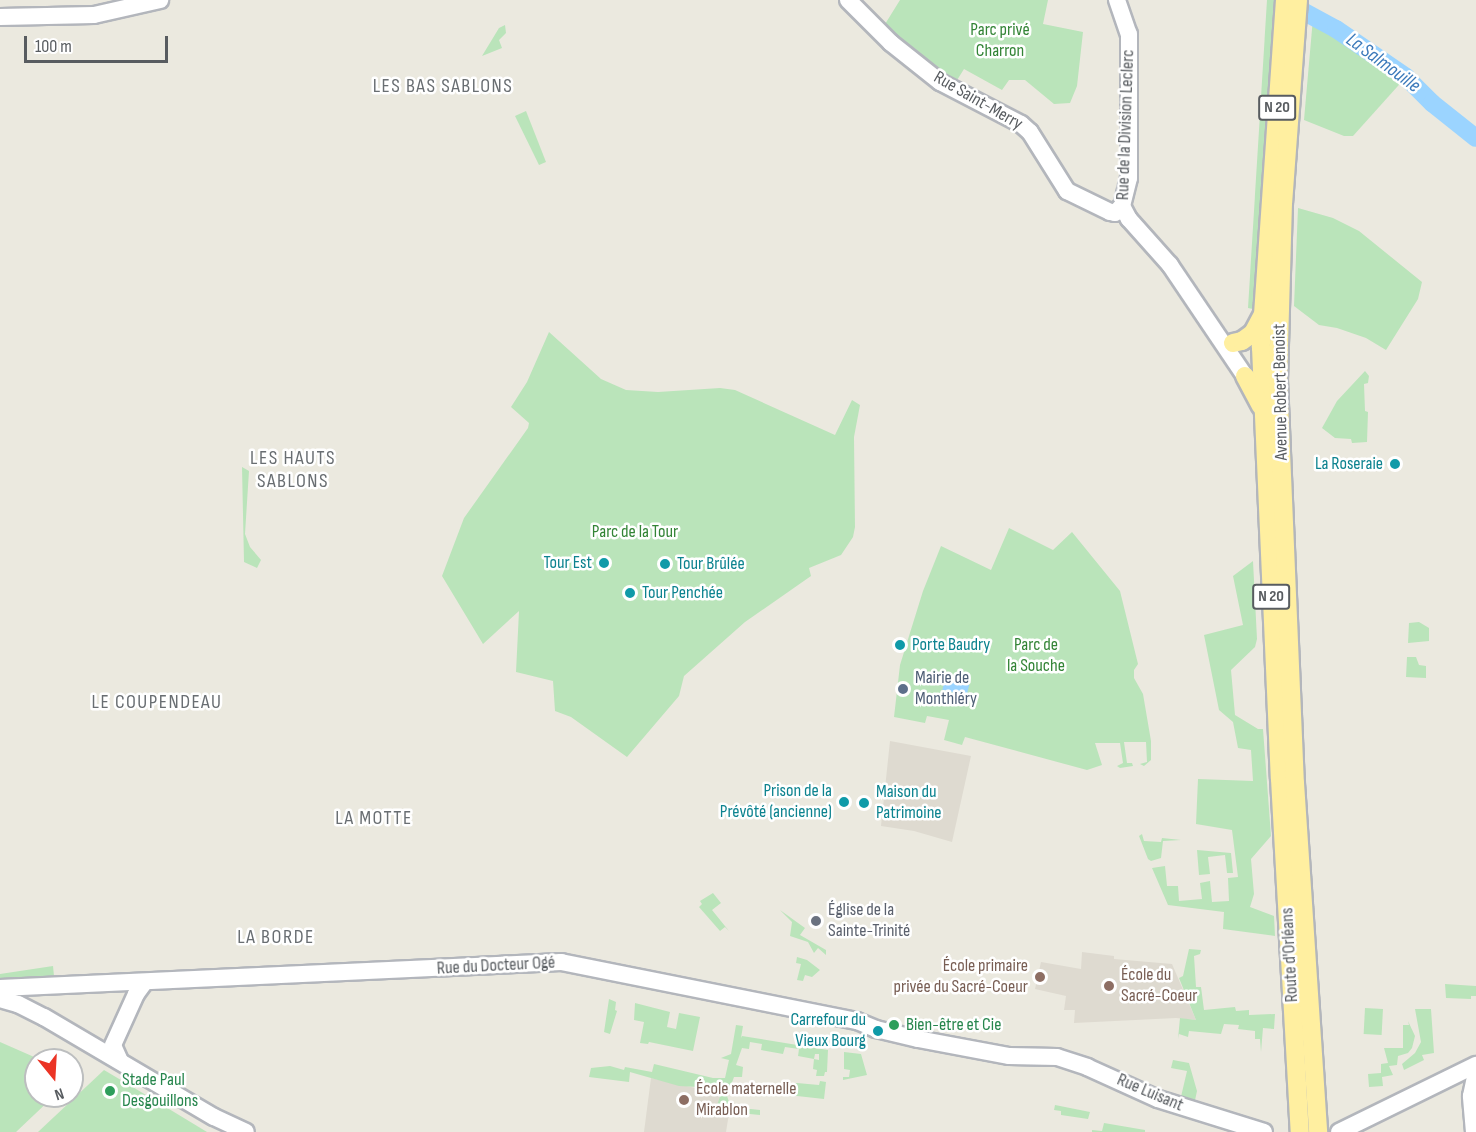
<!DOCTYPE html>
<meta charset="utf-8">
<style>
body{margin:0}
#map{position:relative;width:1476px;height:1132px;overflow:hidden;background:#ebe9df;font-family:"Sofia Sans Condensed",sans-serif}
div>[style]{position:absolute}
.education>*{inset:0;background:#dedad0}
.green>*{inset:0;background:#bae4ba;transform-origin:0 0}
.water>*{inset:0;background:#9bd4ff;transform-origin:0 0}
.river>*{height:18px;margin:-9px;padding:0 9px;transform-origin:9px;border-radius:9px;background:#9bd4ff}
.roads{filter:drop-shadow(2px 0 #b3b6bc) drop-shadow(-2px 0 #b3b6bc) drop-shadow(0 2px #b3b6bc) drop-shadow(0 -2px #b3b6bc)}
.secondary>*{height:16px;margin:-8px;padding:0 8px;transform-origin:8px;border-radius:8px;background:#fff}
.primary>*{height:18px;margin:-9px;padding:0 9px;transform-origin:9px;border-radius:9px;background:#ffefa0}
.dots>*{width:16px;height:16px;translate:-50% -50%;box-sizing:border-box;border:3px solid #fff;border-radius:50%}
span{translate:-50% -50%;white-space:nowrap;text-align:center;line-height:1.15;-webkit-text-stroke:5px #fff;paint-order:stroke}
.shield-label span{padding:2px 4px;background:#fff;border:2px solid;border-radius:4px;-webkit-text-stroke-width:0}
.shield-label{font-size:16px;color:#585c60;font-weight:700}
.park-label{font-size:18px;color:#338436}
.street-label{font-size:18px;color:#585c60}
.culture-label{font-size:18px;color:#0d838f}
.right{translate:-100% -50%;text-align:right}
.left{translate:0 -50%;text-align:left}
.service-label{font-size:18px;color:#4e5e75}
.worship-label{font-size:18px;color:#5b616d}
.education-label{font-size:18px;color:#785e54}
.leisure-label{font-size:18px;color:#27864d}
.water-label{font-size:20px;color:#3b79ba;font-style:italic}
.neighbourhood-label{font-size:20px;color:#696e72;letter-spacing:1.5px}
.north{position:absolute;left:24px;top:1048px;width:60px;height:60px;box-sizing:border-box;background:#fff;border:2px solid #bcbebf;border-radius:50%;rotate:162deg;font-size:16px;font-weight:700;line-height:24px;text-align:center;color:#585c60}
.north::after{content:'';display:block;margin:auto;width:21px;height:27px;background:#eb3425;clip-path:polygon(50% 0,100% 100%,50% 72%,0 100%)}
.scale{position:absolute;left:24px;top:36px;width:144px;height:27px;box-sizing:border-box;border:3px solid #585c60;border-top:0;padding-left:8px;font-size:18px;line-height:21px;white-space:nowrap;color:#585c60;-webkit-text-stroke:4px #fff;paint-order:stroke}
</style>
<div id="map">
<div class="education">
<div style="clip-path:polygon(890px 741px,971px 756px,952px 842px,914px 831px,881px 826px)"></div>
<div style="clip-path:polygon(1082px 952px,1114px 956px,1114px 959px,1172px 964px,1196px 1020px,1176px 1018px,1074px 1023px,1075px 1010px,1064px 1010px,1066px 996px,1035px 989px,1041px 962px,1081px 969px)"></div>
<div style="clip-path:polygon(651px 1078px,722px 1094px,730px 1107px,726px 1132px,644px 1132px)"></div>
</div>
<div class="green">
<div style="clip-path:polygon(900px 0,1048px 0,1043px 24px,1083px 32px,1077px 86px,1070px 103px,1054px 104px,1025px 80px,1009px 80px,1002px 90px,964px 69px,954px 85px,882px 29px)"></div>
<div style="clip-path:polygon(1267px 0,1276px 0,1253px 309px,1248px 308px)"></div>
<div style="clip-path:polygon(1313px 18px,1336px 29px,1406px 77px,1353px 136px,1344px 136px,1304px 120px)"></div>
<div style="clip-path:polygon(505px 25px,506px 33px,499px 40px,502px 48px,482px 56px,499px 28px)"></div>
<div style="clip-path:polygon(526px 111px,546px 162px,539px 165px,515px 116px)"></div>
<div style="clip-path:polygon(1298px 208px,1333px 218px,1359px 231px,1422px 282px,1418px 299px,1386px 350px,1366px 338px,1337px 328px,1319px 325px,1294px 306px)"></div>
<div style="clip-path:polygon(549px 332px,601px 379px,626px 390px,658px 392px,720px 388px,735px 390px,835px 435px,852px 400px,860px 405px,854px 437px,855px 527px,853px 537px,841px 555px,809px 568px,811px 576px,745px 622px,684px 676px,679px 696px,627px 757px,571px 717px,555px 711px,553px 681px,516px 672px,519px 611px,483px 644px,442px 576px,464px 518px,528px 428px,529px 423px,511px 407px,527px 382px)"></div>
<div style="clip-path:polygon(1365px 371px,1369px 376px,1368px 383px,1364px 384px,1365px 411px,1368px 412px,1367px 442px,1352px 443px,1351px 439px,1335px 438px,1322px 428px,1337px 401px)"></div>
<div style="clip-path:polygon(242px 467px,249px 471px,245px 534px,250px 547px,261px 560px,257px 568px,244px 562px)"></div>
<div style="clip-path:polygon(1009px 528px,1053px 550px,1072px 532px,1120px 591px,1138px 664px,1134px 670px,1134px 678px,1143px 694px,1151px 741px,1151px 760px,1144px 766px,1140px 764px,1147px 762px,1146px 742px,1124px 742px,1127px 763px,1132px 763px,1133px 766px,1120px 768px,1117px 766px,1123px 763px,1120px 743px,1095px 743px,1102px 765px,1087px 770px,965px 737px,962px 745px,944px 740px,949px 720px,927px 716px,925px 723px,894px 717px,900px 665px,923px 591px,941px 546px,991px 570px)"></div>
<div style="clip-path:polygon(1253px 561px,1257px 639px,1255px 647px,1231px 670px,1235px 715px,1258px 729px,1263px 729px,1271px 836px,1251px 859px,1254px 894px,1250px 907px,1274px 916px,1275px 936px,1223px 929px,1224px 912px,1168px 905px,1152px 868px,1165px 866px,1167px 886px,1178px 886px,1179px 901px,1202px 899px,1200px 883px,1210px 881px,1212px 902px,1229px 901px,1228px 878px,1238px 877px,1232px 830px,1196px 824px,1198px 779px,1253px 781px,1251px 750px,1238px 748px,1233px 722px,1219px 710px,1204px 635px,1243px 625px,1233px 576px)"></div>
<div style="clip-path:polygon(1419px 622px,1429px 628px,1429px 641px,1408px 643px,1409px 623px)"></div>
<div style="clip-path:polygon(1407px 657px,1416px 657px,1419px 665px,1426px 666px,1426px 678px,1406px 677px)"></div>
<div style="clip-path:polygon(1142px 834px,1144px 841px,1161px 842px,1162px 838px,1181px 840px,1163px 841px,1161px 858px,1151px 861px,1148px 859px,1139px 836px)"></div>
<div style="clip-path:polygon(1197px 850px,1231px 853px,1233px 873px,1227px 873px,1225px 855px,1208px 857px,1210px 874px,1199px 875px)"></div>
<div style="clip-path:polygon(713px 893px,721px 903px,712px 910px,729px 931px,725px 927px,720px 931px,699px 907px,702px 904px,700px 901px)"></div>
<div style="clip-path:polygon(780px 910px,805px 928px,800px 935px,826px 950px,826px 955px,818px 948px,814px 953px,808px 942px,790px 936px,792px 922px)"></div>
<div style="clip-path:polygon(1189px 949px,1201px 950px,1200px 954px,1194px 956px,1196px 987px,1201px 987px,1204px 1010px,1235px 1007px,1236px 1011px,1249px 1010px,1249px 1015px,1275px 1014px,1274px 1029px,1263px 1028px,1261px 1052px,1260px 1039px,1255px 1039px,1255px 1031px,1238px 1029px,1239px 1025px,1224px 1024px,1221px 1034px,1189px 1031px,1188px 1037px,1179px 1034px,1178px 1039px,1180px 1018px,1196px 1020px,1179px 978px,1183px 976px)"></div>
<div style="clip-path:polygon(797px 957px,807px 960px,820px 970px,812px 977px,805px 975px,803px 981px,797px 980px,801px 964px,796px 963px)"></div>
<div style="clip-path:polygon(53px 966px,54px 976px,66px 976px,66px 979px,0 982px,0 974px)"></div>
<div style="clip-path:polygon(1445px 984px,1476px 986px,1476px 996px,1471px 996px,1471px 999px,1446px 998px)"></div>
<div style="clip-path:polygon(609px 999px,616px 1002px,615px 1010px,617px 1011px,610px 1034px,604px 1032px)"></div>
<div style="clip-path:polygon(635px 1003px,670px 1012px,667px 1027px,676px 1029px,679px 1013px,700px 1017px,693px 1051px,649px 1042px,648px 1044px,640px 1043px,644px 1022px,634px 1020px)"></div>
<div style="left:1365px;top:1008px;width:18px;height:26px;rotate:3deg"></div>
<div style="clip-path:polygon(1415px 1009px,1431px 1009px,1434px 1053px,1422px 1055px,1424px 1060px,1404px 1070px,1402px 1064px,1415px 1053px,1421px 1042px)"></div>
<div style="clip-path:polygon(1408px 1021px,1415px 1036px,1412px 1048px,1408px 1053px,1398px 1056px,1397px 1065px,1389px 1066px,1393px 1075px,1382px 1077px,1383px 1086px,1369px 1087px,1368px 1074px,1381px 1073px,1381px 1064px,1388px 1063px,1384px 1048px,1403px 1048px,1403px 1025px,1409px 1025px)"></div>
<div style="clip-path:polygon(736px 1025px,743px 1026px,741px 1038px,742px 1036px,828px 1050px,827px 1072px,825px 1072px,824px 1076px,816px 1076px,817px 1070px,813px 1069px,814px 1059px,819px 1060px,819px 1054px,815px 1054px,814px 1059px,798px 1056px,799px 1049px,785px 1047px,783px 1054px,761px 1050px,762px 1044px,750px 1042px,749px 1049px,742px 1048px,736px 1065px,743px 1067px,742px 1077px,734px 1077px,727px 1096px,729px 1102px,741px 1108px,760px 1110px,760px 1115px,729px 1112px,729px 1107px,717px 1105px,721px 1094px,698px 1087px,679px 1086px,630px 1072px,629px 1082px,589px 1077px,591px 1068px,610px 1066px,624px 1070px,625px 1067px,652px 1072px,654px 1064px,713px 1078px,725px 1078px,729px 1060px,721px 1058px,731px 1054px)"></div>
<div style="clip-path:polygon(0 1042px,41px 1060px,36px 1060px,36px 1096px,54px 1096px,16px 1132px,0 1132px)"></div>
<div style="clip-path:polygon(844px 1052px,861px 1054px,867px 1075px,843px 1080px,843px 1077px,849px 1077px,850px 1070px,844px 1069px)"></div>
<div style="clip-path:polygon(1173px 1060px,1189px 1063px,1197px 1091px,1194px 1105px,1180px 1101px,1187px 1071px,1171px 1068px)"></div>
<div style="clip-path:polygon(104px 1070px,136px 1089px,207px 1132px,38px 1132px)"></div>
<div style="clip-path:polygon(820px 1081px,826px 1082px,824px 1099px,788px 1095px,789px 1087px,775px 1086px,797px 1083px,819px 1085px)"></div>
<div style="clip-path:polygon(1055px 1105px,1090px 1112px,1088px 1119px,1061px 1115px,1061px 1111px,1054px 1110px)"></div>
<div style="clip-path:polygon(1104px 1123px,1145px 1130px,1145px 1132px,1092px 1132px,1092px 1130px,1102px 1131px)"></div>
</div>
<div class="water">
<div style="left:945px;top:679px;width:25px;height:11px;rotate:14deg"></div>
</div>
<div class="river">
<div style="left:1286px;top:2px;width:57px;rotate:28.4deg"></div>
<div style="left:1336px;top:29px;width:85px;rotate:34.4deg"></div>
<div style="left:1406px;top:77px;width:37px;rotate:45deg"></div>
<div style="left:1432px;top:103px;width:56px;rotate:38.5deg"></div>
</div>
<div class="roads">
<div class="secondary">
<div style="left:848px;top:0;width:61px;rotate:45deg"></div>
<div style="left:891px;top:43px;width:63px;rotate:38.5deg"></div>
<div style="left:940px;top:82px;width:91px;rotate:27.4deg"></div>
<div style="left:1021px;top:124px;width:12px;rotate:42deg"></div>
<div style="left:1030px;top:132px;width:70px;rotate:57.9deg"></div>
<div style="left:1067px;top:191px;width:48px;rotate:26deg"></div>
<div style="left:1110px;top:212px;width:5px;rotate:11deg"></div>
<div style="left:1115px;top:213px;width:10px;rotate:-45deg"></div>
<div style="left:1117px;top:0;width:36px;rotate:71deg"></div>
<div style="left:1129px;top:34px;width:144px;rotate:90deg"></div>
<div style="left:1129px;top:178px;width:29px;rotate:104deg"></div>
<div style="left:1122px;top:206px;width:15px;rotate:62deg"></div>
<div style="left:1129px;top:219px;width:62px;rotate:48.3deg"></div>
<div style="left:1170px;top:265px;width:134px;rotate:56deg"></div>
<div style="left:0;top:17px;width:94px;rotate:-1.2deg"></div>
<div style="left:94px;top:15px;width:68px;rotate:-12.8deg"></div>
<div style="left:0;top:988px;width:562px;rotate:-2.65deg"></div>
<div style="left:561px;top:962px;width:302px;rotate:11.3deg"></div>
<div style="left:857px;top:1021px;width:21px;rotate:23deg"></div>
<div style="left:876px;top:1029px;width:43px;rotate:13.4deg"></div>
<div style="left:918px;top:1039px;width:93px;rotate:10.6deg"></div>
<div style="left:1009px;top:1056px;width:48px;rotate:1.2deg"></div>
<div style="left:1057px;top:1057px;width:32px;rotate:18deg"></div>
<div style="left:1087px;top:1067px;width:78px;rotate:24.3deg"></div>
<div style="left:1158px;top:1099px;width:111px;rotate:17.3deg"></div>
<div style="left:0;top:999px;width:19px;rotate:16deg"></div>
<div style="left:18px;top:1004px;width:29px;rotate:27deg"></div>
<div style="left:44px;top:1017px;width:197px;rotate:30.5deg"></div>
<div style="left:214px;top:1117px;width:35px;rotate:25deg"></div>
<div style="left:120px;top:1061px;width:17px;rotate:-114deg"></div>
<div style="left:113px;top:1045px;width:56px;rotate:-65.7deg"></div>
<div style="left:136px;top:994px;width:14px;rotate:-54deg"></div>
<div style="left:1339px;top:1132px;width:153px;rotate:-26.1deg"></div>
<div style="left:1474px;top:1132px;width:36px;rotate:-95deg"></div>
<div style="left:1471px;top:1096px;width:24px;rotate:-78deg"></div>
</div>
<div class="primary">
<div style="left:1285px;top:0;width:348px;rotate:94deg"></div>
<div style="left:1261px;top:347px;width:432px;rotate:87.5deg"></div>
<div style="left:1280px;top:779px;width:354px;rotate:86.8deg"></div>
<div style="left:1298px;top:0;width:203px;rotate:94.2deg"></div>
<div style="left:1283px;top:202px;width:178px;rotate:91.6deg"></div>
<div style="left:1278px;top:380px;width:403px;rotate:87.6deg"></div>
<div style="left:1295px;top:783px;width:350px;rotate:86.2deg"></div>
<div style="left:1233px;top:343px;width:9px;rotate:-13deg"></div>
<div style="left:1242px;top:341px;width:14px;rotate:-36deg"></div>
<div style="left:1253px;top:333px;width:19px;rotate:-62deg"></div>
<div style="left:1245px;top:376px;width:34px;rotate:62deg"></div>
</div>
</div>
<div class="dots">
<div style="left:1395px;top:464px;background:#0f9aa8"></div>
<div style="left:604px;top:563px;background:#0f9aa8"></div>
<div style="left:665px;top:564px;background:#0f9aa8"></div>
<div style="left:630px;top:593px;background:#0f9aa8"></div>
<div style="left:900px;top:645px;background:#0f9aa8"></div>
<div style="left:903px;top:689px;background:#5c6f8a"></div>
<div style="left:844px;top:802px;background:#0f9aa8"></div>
<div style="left:864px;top:803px;background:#0f9aa8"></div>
<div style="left:816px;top:921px;background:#6b7280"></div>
<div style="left:1040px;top:977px;background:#8d6e63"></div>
<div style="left:1109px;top:986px;background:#8d6e63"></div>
<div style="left:894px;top:1025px;background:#2e9e5b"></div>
<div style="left:878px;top:1031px;background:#0f9aa8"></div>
<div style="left:110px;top:1091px;background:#2e9e5b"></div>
<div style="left:684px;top:1100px;background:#8d6e63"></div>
</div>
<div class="shield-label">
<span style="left:1277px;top:108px">N 20</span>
<span style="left:1271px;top:597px">N 20</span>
</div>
<div class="park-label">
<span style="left:1000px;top:41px">Parc privé<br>Charron</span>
<span style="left:635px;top:532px">Parc de la Tour</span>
<span style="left:1036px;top:656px">Parc de<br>la Souche</span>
</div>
<div class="street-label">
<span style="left:978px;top:101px;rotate:30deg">Rue Saint-Merry</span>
<span style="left:1126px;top:125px;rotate:-88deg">Rue de la Division Leclerc</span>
<span style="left:1281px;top:392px;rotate:-91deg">Avenue Robert Benoist</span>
<span style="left:1290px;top:955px;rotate:-93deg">Route d'Orléans</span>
<span style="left:496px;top:966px;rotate:-3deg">Rue du Docteur Ogé</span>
<span style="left:1150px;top:1093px;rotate:23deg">Rue Luisant</span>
</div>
<div class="culture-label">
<span class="right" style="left:1383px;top:464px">La Roseraie</span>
<span class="right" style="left:592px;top:563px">Tour Est</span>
<span class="left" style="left:677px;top:564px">Tour Brûlée</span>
<span class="left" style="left:642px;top:593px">Tour Penchée</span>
<span class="left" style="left:912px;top:645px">Porte Baudry</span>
<span class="right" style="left:832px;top:802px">Prison de la<br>Prévôté (ancienne)</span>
<span class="left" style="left:876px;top:803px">Maison du<br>Patrimoine</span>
<span class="right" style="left:866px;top:1031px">Carrefour du<br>Vieux Bourg</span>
</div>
<div class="service-label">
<span class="left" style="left:915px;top:689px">Mairie de<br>Monthléry</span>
</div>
<div class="worship-label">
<span class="left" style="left:828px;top:921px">Église de la<br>Sainte-Trinité</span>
</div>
<div class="education-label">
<span class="right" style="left:1028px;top:977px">École primaire<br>privée du Sacré-Coeur</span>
<span class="left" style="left:1121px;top:986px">École du<br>Sacré-Coeur</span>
<span class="left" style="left:696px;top:1100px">École maternelle<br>Mirablon</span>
</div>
<div class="leisure-label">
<span class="left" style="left:906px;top:1025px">Bien-être et Cie</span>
<span class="left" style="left:122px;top:1091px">Stade Paul<br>Desgouillons</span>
</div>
<div class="water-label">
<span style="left:1383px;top:63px;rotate:36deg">La Salmouille</span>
</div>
<div class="neighbourhood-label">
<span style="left:443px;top:86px">LES BAS SABLONS</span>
<span style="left:293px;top:470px">LES HAUTS<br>SABLONS</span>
<span style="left:157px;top:702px">LE COUPENDEAU</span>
<span style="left:374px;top:818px">LA MOTTE</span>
<span style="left:276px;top:937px">LA BORDE</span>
</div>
<div class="north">N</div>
<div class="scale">100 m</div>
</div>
